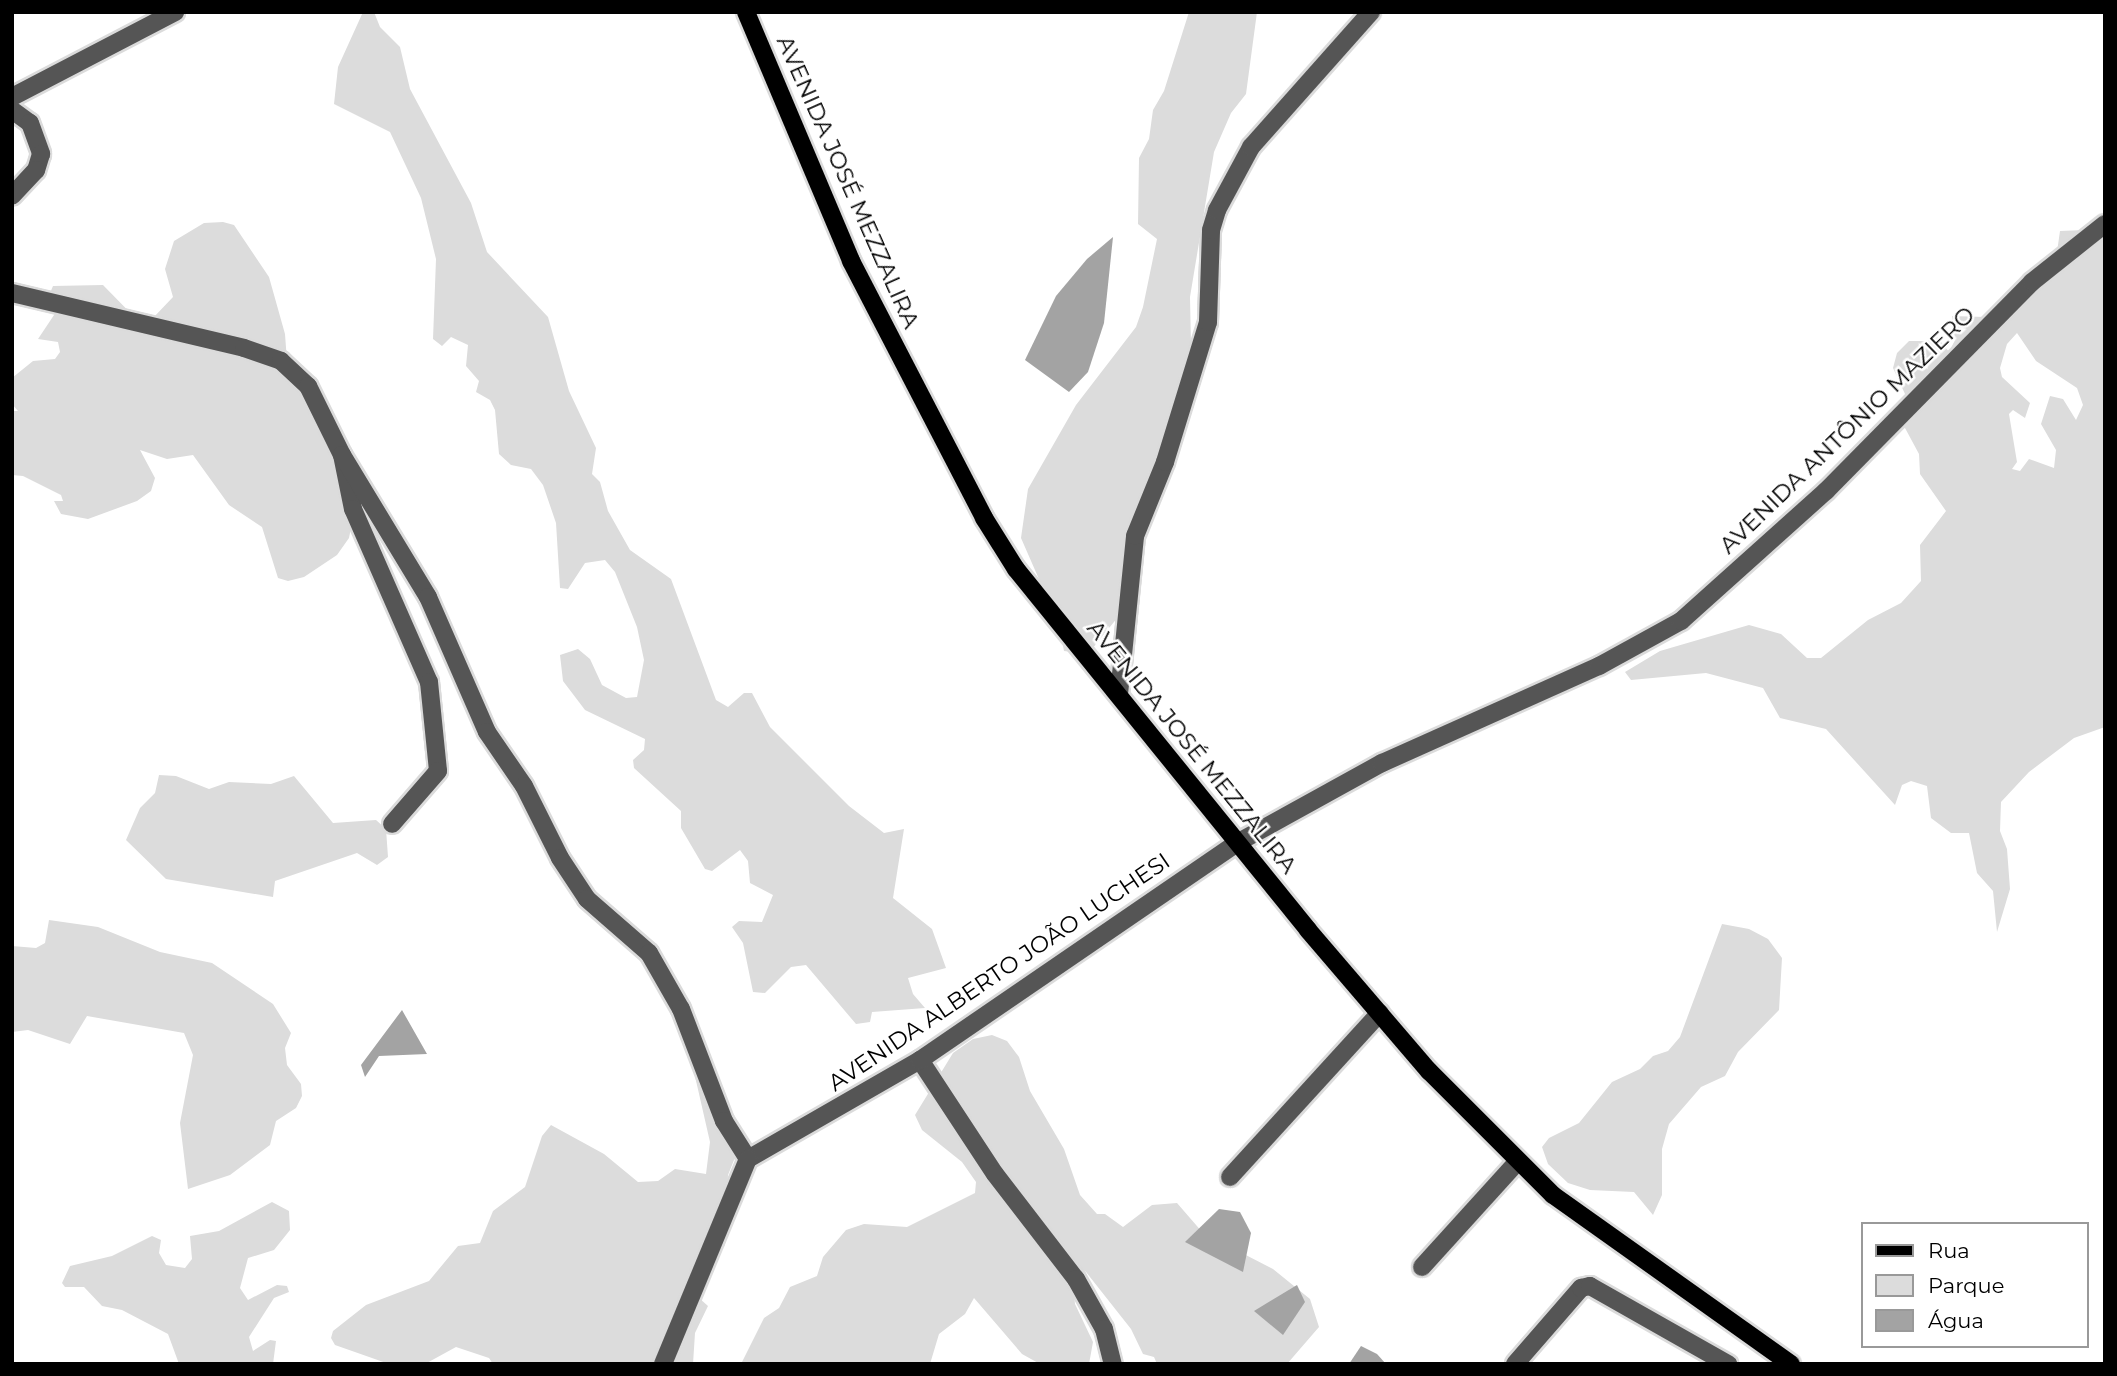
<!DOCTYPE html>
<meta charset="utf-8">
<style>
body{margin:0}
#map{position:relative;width:2117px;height:1376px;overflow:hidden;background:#fff;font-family:Montserrat,sans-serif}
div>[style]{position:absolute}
.green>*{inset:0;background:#dcdcdc}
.water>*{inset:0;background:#a3a3a3}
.roads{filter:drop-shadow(2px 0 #dbdbdb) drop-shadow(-2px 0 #dbdbdb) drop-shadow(0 2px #dbdbdb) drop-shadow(0 -2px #dbdbdb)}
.minor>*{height:18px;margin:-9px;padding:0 9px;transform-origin:9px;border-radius:9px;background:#555}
.major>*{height:18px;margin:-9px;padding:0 9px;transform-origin:9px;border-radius:9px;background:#000}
span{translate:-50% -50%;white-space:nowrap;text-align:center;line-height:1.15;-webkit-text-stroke:5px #fff;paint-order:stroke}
.street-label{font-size:23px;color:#000}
.frame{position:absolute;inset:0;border:14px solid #000;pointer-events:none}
.legend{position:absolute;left:1861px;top:1222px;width:228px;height:126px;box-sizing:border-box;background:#fff;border:2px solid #999;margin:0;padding:9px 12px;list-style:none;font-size:21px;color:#000}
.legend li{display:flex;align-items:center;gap:14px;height:35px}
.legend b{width:35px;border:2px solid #999}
</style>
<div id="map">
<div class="green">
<div style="clip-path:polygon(363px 12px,374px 12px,380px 27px,400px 47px,410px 89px,471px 203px,487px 252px,548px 317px,569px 391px,596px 448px,592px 474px,600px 482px,608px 511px,630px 550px,671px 579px,716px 700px,728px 707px,744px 693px,752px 693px,770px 727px,849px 806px,884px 833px,904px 829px,893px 898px,932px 929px,946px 968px,908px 978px,913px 994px,925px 1008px,872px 1012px,870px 1022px,856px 1024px,806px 965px,791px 967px,765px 993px,753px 992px,743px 943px,732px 927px,739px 921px,762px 922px,773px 895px,750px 883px,748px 861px,740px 850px,712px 871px,705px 869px,681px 828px,681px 811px,634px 768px,633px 760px,644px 750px,645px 739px,585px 710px,563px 681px,560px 655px,578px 649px,590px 659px,602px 685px,626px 698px,637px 697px,644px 660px,637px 627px,615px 572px,605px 560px,585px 563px,568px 589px,560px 588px,556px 523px,543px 485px,531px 469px,511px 465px,499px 454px,495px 410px,490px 400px,476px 392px,479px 381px,466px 366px,468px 345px,451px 337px,442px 346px,433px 339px,436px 259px,421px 198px,390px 132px,334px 104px,338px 67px)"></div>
<div style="clip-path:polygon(1189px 12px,1257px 12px,1246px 94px,1231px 113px,1214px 152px,1190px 297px,1191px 346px,1118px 617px,1088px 654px,1064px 651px,1059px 625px,1021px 538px,1028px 489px,1076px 405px,1136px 327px,1143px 307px,1157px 239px,1138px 224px,1139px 158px,1149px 139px,1153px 110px,1164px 91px)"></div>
<div style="clip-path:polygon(evenodd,2105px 214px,2105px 727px,2074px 738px,2029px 772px,2001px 802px,2000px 831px,2007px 849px,2010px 889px,1997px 932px,1993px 891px,1977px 873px,1969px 833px,1951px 833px,1931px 818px,1927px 786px,1911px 781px,1902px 785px,1895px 805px,1826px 729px,1780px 718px,1763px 688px,1706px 673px,1631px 680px,1625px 672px,1660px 651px,1749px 625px,1781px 634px,1807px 658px,1821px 658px,1868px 620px,1901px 603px,1921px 581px,1920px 545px,1946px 511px,1920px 474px,1919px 454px,1905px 428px,1905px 394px,1893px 368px,1897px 353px,1909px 341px,1927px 341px,1936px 335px,1949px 352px,1955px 340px,1952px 316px,1985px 317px,2023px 306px,2056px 259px,2060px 231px,2084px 230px,2105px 214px,2017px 333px,2036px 361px,2077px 388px,2083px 405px,2076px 420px,2063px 399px,2050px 396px,2041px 424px,2056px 450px,2054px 468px,2029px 459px,2020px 471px,2012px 469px,2017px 462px,2009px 414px,2013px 410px,2025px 418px,2030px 403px,2002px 377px,2000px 368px,2007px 344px,2017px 333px)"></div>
<div style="clip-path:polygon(223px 222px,234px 225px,269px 277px,285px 334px,287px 361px,329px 430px,352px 523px,349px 538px,337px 555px,304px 577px,288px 581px,278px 578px,262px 527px,229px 505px,193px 455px,167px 459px,140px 450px,155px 478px,151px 491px,137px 501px,88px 519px,61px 514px,54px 501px,63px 501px,61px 495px,23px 476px,12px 475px,12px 411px,18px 411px,12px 404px,12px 378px,33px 361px,55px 359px,60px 352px,58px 342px,38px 339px,58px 309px,50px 293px,53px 286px,103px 285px,149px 332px,153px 318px,173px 297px,165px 269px,174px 241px,204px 223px)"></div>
<div style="clip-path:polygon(159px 775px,176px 776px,209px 789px,229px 782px,271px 784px,294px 776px,333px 823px,376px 820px,386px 829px,388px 857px,377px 865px,357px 853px,275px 881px,273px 897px,166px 879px,126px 840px,140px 808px,155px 793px)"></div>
<div style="clip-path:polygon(49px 920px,98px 927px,160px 952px,212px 963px,273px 1004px,291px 1033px,285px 1048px,287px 1065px,301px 1084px,302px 1096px,296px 1108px,276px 1121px,270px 1145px,230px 1175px,188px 1189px,180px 1123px,193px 1055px,184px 1033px,87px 1016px,70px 1044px,28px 1030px,12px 1032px,12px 946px,36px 948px,45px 943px)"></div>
<div style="clip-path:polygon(1722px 924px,1749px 929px,1768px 939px,1782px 958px,1779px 1010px,1738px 1052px,1725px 1076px,1701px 1087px,1669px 1124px,1662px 1149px,1662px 1195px,1653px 1215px,1634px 1192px,1590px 1190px,1568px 1183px,1548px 1164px,1542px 1147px,1549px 1138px,1579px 1123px,1612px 1082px,1640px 1069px,1653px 1056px,1668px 1051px,1680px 1037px)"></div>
<div style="clip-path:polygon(992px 1035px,1007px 1041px,1019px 1057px,1030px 1091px,1064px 1149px,1080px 1195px,1097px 1214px,1105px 1214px,1123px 1227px,1152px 1205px,1177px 1203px,1203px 1233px,1273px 1269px,1310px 1299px,1319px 1327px,1287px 1364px,1157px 1364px,1154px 1357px,1143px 1354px,1131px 1329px,1086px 1272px,1075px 1264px,1067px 1267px,1062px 1276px,1072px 1276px,1075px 1304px,1093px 1342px,1089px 1364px,1040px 1364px,1022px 1354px,974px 1298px,965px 1314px,939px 1334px,930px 1364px,741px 1364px,764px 1318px,779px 1308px,790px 1287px,817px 1276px,823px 1257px,846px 1230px,864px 1224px,907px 1227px,975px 1193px,976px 1182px,962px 1162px,922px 1130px,915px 1115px,953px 1053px,973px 1039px)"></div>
<div style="clip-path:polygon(689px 1050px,736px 1155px,728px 1175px,725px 1245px,702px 1281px,699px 1298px,708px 1306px,695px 1333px,693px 1364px,493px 1364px,489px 1358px,456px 1347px,425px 1364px,389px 1364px,335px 1345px,331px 1338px,333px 1331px,366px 1305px,429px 1281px,458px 1246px,480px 1243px,493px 1211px,525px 1187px,542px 1136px,551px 1125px,604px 1154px,638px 1182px,658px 1181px,675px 1169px,706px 1174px,710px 1142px)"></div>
<div style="clip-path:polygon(272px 1202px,289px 1211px,290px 1230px,274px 1250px,248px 1258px,240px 1288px,248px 1300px,277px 1285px,287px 1286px,289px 1292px,274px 1298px,249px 1337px,253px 1351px,270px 1340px,276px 1341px,273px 1364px,179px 1364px,168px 1334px,122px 1310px,102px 1306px,84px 1287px,65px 1287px,62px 1283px,70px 1266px,112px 1256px,152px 1236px,161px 1240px,159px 1253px,166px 1265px,185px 1268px,192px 1259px,190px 1236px,219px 1231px)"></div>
</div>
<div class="water">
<div style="clip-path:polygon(1113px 237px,1104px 323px,1088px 372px,1069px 392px,1025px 360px,1056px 296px,1087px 259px)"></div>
<div style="clip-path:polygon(402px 1010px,427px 1054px,379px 1056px,365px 1077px,361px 1065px)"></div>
<div style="clip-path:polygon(1219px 1209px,1240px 1212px,1251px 1233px,1243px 1272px,1185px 1242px)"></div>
<div style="clip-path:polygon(1297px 1285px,1305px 1302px,1283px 1335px,1254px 1311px)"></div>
<div style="clip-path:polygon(1361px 1346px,1377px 1354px,1386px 1364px,1349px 1364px)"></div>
</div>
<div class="roads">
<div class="minor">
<div style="left:12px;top:97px;width:184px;rotate:-27.5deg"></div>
<div style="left:12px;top:110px;width:22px;rotate:36deg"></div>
<div style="left:30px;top:123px;width:33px;rotate:70deg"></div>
<div style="left:41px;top:154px;width:17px;rotate:107deg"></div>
<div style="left:36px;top:170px;width:35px;rotate:133deg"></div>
<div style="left:12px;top:293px;width:238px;rotate:13.3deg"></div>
<div style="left:244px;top:348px;width:39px;rotate:19deg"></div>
<div style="left:281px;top:361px;width:37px;rotate:43deg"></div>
<div style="left:308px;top:386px;width:77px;rotate:63.8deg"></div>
<div style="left:342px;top:455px;width:55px;rotate:78.5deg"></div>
<div style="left:353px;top:509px;width:189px;rotate:66.3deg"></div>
<div style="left:429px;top:682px;width:89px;rotate:84.2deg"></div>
<div style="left:438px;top:771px;width:70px;rotate:131deg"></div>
<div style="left:342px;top:455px;width:166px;rotate:58.8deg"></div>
<div style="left:428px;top:597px;width:147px;rotate:66.4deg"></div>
<div style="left:487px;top:732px;width:65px;rotate:55.6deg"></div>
<div style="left:524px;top:786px;width:80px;rotate:63.4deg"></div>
<div style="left:560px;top:858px;width:49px;rotate:56.6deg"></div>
<div style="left:587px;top:899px;width:82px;rotate:41.1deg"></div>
<div style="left:649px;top:953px;width:64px;rotate:60.3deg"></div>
<div style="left:681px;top:1009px;width:120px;rotate:69deg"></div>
<div style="left:724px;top:1121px;width:45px;rotate:57.7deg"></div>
<div style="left:1119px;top:694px;width:159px;rotate:-84.2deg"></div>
<div style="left:1135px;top:536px;width:80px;rotate:-67.9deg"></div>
<div style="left:1165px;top:462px;width:146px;rotate:-72.9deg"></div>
<div style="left:1208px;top:322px;width:92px;rotate:-88.1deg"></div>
<div style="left:1211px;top:230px;width:21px;rotate:-73deg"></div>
<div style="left:1217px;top:210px;width:72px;rotate:-61.6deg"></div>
<div style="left:1251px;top:147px;width:181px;rotate:-48.4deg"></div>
<div style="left:920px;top:1060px;width:136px;rotate:56.7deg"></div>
<div style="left:995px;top:1174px;width:133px;rotate:52.4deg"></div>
<div style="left:1076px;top:1279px;width:57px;rotate:60.8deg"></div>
<div style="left:1104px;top:1329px;width:36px;rotate:76deg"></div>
<div style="left:748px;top:1159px;width:198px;rotate:-29.9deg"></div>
<div style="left:920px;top:1060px;width:384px;rotate:-34.4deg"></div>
<div style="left:1237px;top:843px;width:166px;rotate:-28.9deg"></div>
<div style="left:1382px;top:763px;width:238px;rotate:-24.1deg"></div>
<div style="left:1599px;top:666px;width:94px;rotate:-28.8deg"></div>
<div style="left:1681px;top:621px;width:195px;rotate:-41.9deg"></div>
<div style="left:1826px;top:491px;width:293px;rotate:-45.4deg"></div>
<div style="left:2032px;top:282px;width:93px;rotate:-38.5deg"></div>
<div style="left:1230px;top:1177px;width:222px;rotate:-47.6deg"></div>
<div style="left:1422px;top:1267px;width:143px;rotate:-47.8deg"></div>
<div style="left:663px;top:1364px;width:222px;rotate:-67.5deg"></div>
<div style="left:1515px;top:1364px;width:101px;rotate:-49deg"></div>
<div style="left:1581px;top:1288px;width:9px;rotate:-13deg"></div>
<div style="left:1590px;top:1286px;width:159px;rotate:29.5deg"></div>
</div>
<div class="major">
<div style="left:746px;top:12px;width:270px;rotate:67.1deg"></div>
<div style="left:851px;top:261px;width:289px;rotate:62.6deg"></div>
<div style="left:984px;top:518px;width:60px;rotate:57.9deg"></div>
<div style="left:1016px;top:569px;width:464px;rotate:51deg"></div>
<div style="left:1308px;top:930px;width:186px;rotate:49.4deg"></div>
<div style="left:1429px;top:1071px;width:175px;rotate:45deg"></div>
<div style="left:1553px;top:1195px;width:292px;rotate:35.4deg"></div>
</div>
</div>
<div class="street-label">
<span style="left:848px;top:182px;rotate:66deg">AVENIDA JOSÉ MEZZALIRA</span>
<span style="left:1847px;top:430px;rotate:-44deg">AVENIDA ANTÔNIO MAZIERO</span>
<span style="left:1192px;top:747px;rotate:51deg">AVENIDA JOSÉ MEZZALIRA</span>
<span style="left:999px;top:972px;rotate:-34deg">AVENIDA ALBERTO JOÃO LUCHESI</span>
</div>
<div class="frame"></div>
<ul class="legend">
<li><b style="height:9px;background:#000"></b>Rua</li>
<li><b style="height:19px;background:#dcdcdc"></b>Parque</li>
<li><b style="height:19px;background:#a3a3a3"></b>Água</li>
</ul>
</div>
